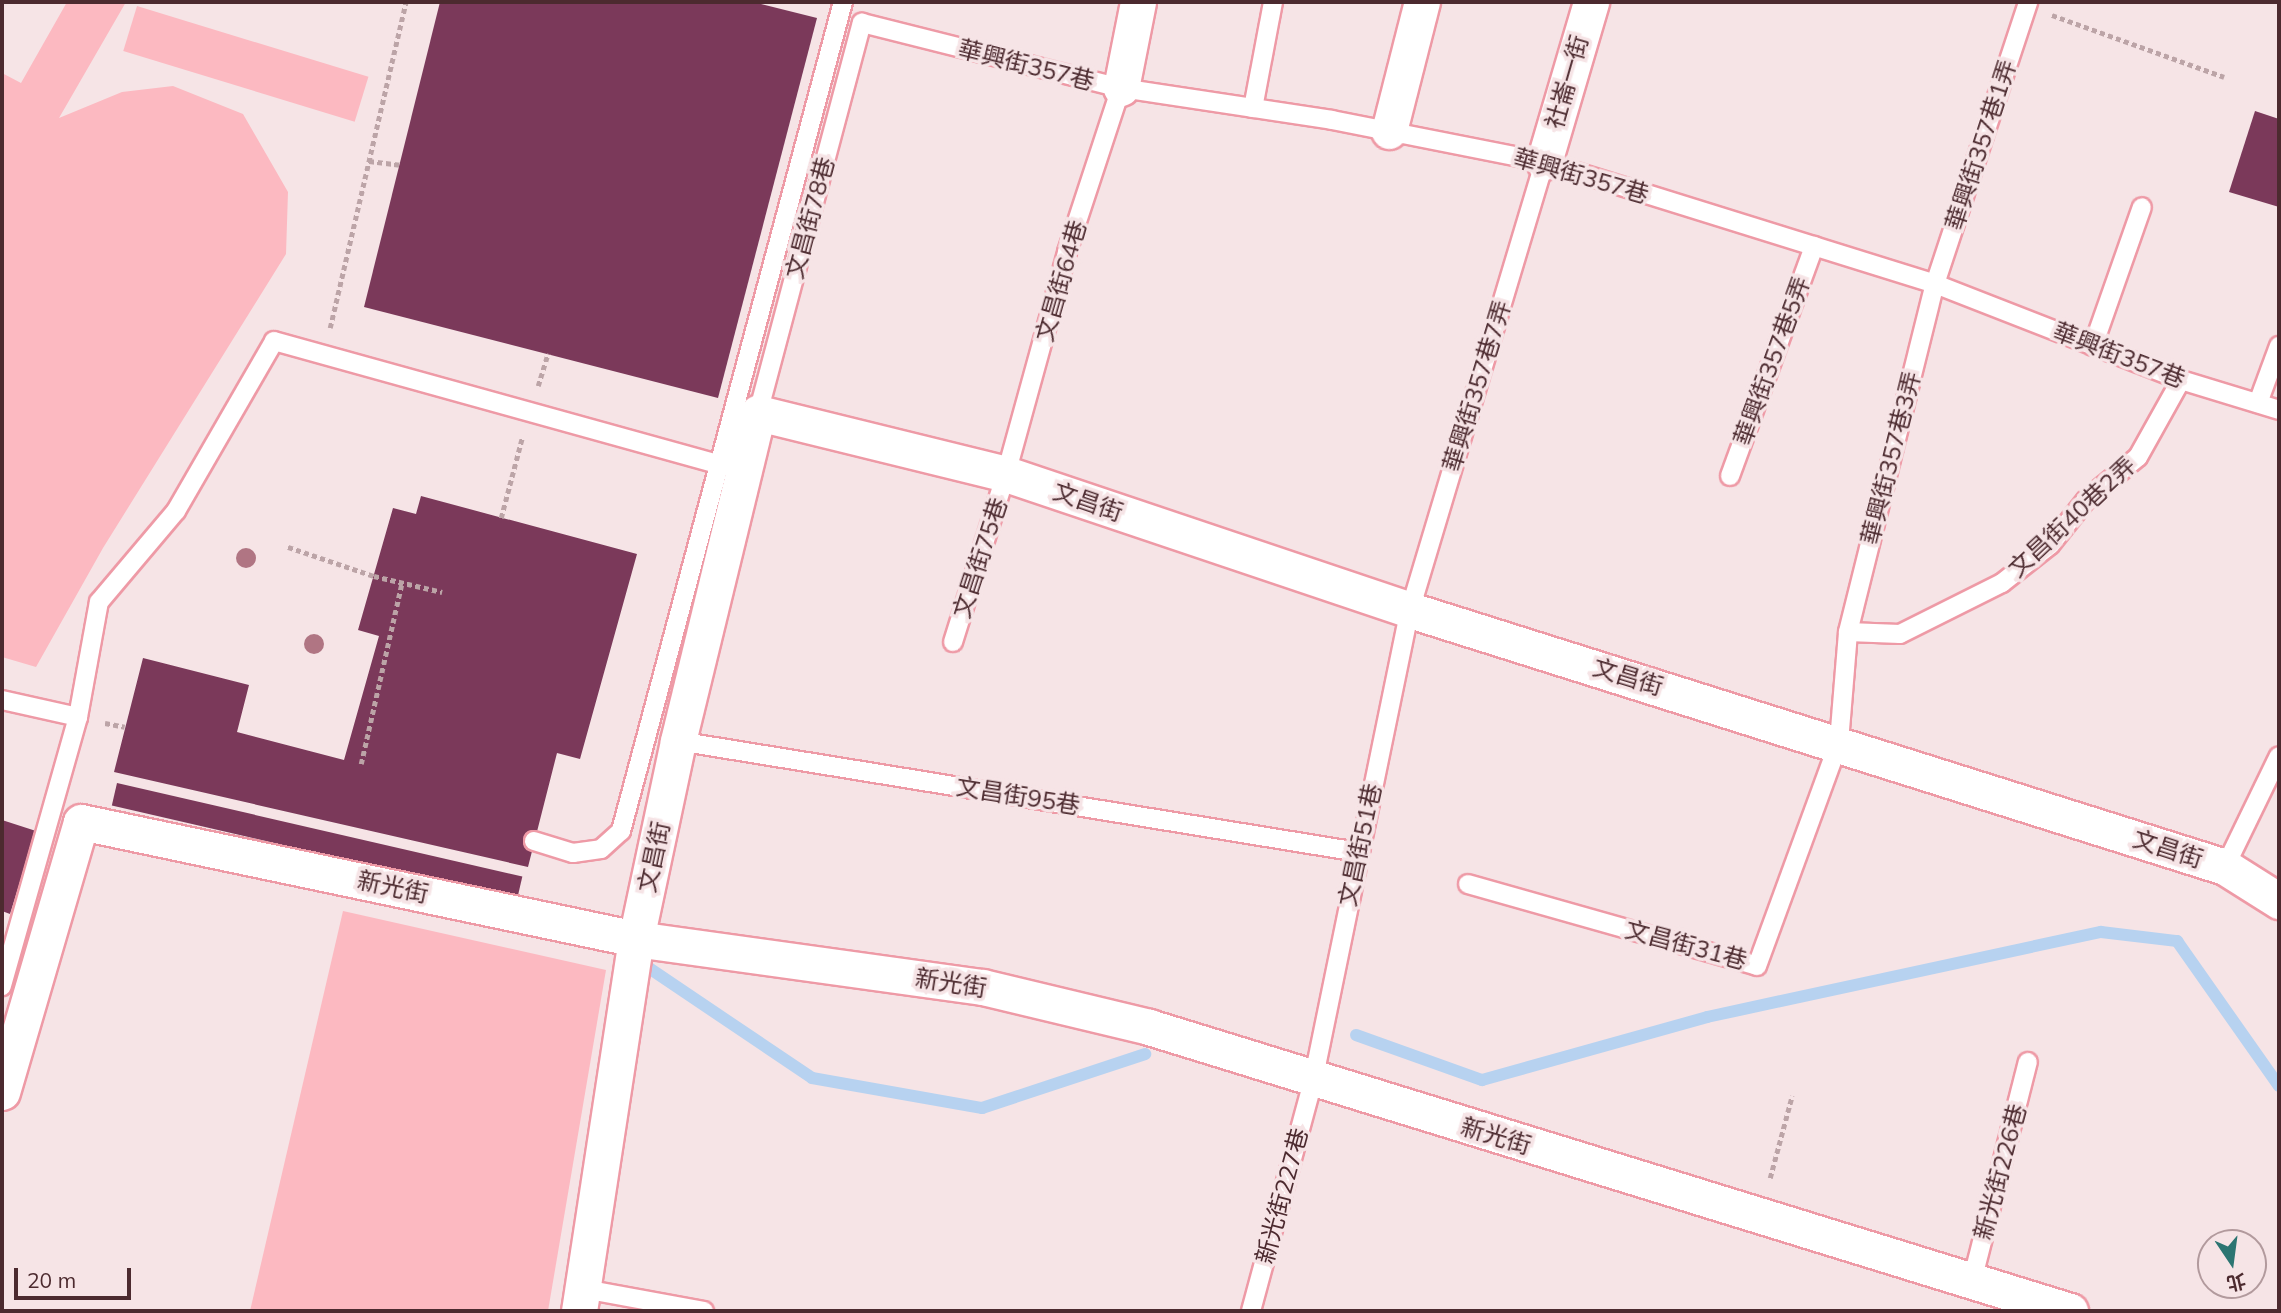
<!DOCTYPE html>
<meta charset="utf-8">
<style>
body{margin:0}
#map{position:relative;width:2281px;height:1313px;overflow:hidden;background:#f6e4e6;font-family:Mulish,"Noto Sans TC",sans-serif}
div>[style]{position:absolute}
.green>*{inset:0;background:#fcb9c1;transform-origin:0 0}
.stream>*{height:12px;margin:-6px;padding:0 6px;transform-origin:6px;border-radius:6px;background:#b7d2f0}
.building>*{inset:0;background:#7b395a;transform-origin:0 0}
.path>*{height:4.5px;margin-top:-2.25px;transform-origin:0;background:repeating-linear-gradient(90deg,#bca4a7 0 5px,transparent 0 8.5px)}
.roads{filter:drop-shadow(2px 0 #ee9aa6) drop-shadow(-2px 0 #ee9aa6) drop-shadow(0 2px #ee9aa6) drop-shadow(0 -2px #ee9aa6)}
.lane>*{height:18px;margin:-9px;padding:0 9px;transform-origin:9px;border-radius:9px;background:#fff}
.street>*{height:35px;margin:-17.5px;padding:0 17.5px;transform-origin:17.5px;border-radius:17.5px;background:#fff}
.trees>*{width:20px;height:20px;margin:-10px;border-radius:50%;background:#b07583}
span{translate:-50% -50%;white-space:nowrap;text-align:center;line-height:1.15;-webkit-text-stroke:7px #f6e4e6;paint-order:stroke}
.street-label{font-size:24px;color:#4c2a2f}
.frame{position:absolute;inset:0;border:4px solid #4c2a2f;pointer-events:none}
.north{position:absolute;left:2197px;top:1229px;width:70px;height:70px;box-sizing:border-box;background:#f6e4e6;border:2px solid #b29a9d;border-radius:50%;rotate:167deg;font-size:19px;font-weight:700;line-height:28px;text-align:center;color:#4c2a2f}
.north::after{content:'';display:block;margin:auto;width:24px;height:32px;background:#2c7572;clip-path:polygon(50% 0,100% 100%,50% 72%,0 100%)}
.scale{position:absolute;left:14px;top:1268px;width:117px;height:32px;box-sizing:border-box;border:4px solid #4c2a2f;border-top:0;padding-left:9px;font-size:21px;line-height:24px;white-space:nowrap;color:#4c2a2f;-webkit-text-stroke:5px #f6e4e6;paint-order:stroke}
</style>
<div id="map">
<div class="green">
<div style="clip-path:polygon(67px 2px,126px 2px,59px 118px,122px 92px,173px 86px,243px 114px,288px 192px,286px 254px,103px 548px,36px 667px,2px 657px,2px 73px,21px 83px)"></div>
<div style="left:137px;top:6px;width:242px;height:47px;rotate:17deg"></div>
<div style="clip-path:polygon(343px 911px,606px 970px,548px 1311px,250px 1311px)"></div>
</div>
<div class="stream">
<div style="left:646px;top:966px;width:200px;rotate:34deg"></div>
<div style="left:812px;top:1078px;width:173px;rotate:10deg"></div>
<div style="left:982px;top:1108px;width:172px;rotate:-18.3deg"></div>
<div style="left:1356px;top:1035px;width:134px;rotate:19.7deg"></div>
<div style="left:1482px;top:1080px;width:234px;rotate:-15.6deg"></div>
<div style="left:1707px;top:1017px;width:403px;rotate:-12.2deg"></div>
<div style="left:2101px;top:932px;width:77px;rotate:6.8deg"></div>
<div style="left:2177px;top:941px;width:177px;rotate:54.9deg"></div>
</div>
<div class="building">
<div style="clip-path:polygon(440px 2px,753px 2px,817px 18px,718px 398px,364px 307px)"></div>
<div style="clip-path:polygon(2255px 111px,2279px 119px,2279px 207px,2229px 192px)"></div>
<div style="clip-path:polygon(421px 496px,637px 554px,580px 759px,557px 753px,528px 867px,114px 772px,143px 658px,249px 685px,237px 732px,344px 760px,379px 636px,358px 630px,393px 508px,416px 514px)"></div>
<div style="left:117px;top:783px;width:416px;height:23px;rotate:13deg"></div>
<div style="clip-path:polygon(2px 820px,36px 831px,10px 914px,2px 911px)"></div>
</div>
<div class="path">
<div style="left:2052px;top:15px;width:183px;rotate:19.8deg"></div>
<div style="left:369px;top:161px;width:31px;rotate:7deg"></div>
<div style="left:330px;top:328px;width:335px;rotate:-76.9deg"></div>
<div style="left:538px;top:386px;width:34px;rotate:-73deg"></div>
<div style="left:501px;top:518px;width:83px;rotate:-75.3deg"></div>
<div style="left:288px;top:547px;width:91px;rotate:18.6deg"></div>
<div style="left:374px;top:576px;width:70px;rotate:13.2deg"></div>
<div style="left:105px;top:723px;width:20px;rotate:11deg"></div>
<div style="left:361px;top:764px;width:187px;rotate:-77.3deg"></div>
<div style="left:1770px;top:1178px;width:85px;rotate:-75deg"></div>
</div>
<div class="roads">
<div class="lane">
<div style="left:1253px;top:108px;width:108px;rotate:-79.3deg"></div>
<div style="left:2093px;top:346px;width:147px;rotate:-70.6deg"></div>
<div style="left:2258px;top:403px;width:61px;rotate:-69.8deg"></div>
<div style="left:758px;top:413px;width:404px;rotate:-75.1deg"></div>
<div style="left:862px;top:23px;width:267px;rotate:14.1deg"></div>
<div style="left:1121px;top:88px;width:213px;rotate:8.6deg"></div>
<div style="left:1332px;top:120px;width:216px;rotate:11.2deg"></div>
<div style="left:1544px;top:162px;width:410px;rotate:17.3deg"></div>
<div style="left:1935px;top:284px;width:264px;rotate:21.3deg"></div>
<div style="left:2181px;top:380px;width:102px;rotate:17deg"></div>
<div style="left:1730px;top:476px;width:245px;rotate:-69.9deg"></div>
<div style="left:1848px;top:632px;width:52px;rotate:2.2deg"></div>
<div style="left:1900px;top:634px;width:114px;rotate:-26.6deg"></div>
<div style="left:2002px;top:583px;width:61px;rotate:-38.4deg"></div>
<div style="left:2050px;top:545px;width:58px;rotate:-51.3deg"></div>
<div style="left:2086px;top:500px;width:67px;rotate:-39.6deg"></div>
<div style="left:2138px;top:457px;width:88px;rotate:-60.8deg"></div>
<div style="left:953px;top:642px;width:176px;rotate:-72.5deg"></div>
<div style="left:1006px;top:474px;width:230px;rotate:-74.6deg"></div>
<div style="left:1067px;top:252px;width:173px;rotate:-71.8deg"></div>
<div style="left:2px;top:700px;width:78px;rotate:12.6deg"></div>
<div style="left:78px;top:717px;width:280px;rotate:105.8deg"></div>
<div style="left:78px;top:717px;width:117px;rotate:-79.7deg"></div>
<div style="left:99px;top:602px;width:119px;rotate:-49.8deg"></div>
<div style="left:176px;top:511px;width:196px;rotate:-60deg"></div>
<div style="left:274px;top:341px;width:470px;rotate:15.5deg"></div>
<div style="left:678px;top:741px;width:689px;rotate:9.27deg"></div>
<div style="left:534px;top:841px;width:41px;rotate:17.1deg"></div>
<div style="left:573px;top:853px;width:28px;rotate:-8deg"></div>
<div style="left:601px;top:849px;width:27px;rotate:-42deg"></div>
<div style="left:621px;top:831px;width:858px;rotate:-75.01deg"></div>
<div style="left:2225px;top:867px;width:123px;rotate:-64.1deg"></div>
<div style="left:1468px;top:884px;width:300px;rotate:15.8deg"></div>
<div style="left:1757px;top:966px;width:239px;rotate:-69.9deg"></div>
<div style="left:1839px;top:742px;width:110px;rotate:-85.3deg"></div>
<div style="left:1848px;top:632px;width:359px;rotate:-76deg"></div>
<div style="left:1935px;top:284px;width:297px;rotate:-71.7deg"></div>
<div style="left:1972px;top:1281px;width:226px;rotate:-75.7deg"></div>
<div style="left:584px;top:1289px;width:122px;rotate:10.4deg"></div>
<div style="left:1251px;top:1311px;width:238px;rotate:-74.9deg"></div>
<div style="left:1313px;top:1081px;width:481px;rotate:-78.4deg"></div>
<div style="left:1410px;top:610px;width:468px;rotate:-73.3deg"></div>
</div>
<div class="street">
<div style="left:1121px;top:88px;width:88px;rotate:-78.8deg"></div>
<div style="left:1389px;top:131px;width:133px;rotate:-75.7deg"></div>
<div style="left:1544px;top:162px;width:167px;rotate:-73.6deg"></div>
<div style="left:2px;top:1092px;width:281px;rotate:-73.7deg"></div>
<div style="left:81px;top:822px;width:567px;rotate:11.9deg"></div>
<div style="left:636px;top:939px;width:350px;rotate:7.9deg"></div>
<div style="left:983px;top:987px;width:171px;rotate:13.5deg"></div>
<div style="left:1149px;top:1027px;width:964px;rotate:17.14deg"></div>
<div style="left:579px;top:1311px;width:376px;rotate:-81.3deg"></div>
<div style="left:636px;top:939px;width:202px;rotate:-78deg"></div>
<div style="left:678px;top:741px;width:338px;rotate:-76.3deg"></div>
<div style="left:758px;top:413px;width:255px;rotate:13.8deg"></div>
<div style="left:1006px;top:474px;width:426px;rotate:18.6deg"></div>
<div style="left:1410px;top:610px;width:855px;rotate:17.5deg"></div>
<div style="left:2225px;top:867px;width:64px;rotate:32.2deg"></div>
</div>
</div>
<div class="trees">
<div style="left:246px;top:558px"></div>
<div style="left:314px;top:644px"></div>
</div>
<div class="street-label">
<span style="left:1026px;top:65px;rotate:14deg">華興街357巷</span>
<span style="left:1567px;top:82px;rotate:-74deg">社崙一街</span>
<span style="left:1981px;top:145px;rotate:-72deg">華興街357巷1弄</span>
<span style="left:1581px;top:176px;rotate:16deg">華興街357巷</span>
<span style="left:810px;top:218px;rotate:-75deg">文昌街78巷</span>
<span style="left:1061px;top:281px;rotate:-74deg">文昌街64巷</span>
<span style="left:2119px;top:355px;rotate:21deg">華興街357巷</span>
<span style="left:1772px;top:361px;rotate:-70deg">華興街357巷5弄</span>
<span style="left:1477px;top:386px;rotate:-73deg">華興街357巷7弄</span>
<span style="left:1891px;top:458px;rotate:-76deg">華興街357巷3弄</span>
<span style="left:1088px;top:502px;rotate:19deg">文昌街</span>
<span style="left:2072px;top:517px;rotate:-43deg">文昌街40巷2弄</span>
<span style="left:980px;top:558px;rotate:-72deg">文昌街75巷</span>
<span style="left:1628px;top:677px;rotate:17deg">文昌街</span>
<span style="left:1018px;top:796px;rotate:9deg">文昌街95巷</span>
<span style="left:1360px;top:845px;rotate:-78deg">文昌街51巷</span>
<span style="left:2168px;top:849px;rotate:18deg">文昌街</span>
<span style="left:654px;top:857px;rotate:-78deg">文昌街</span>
<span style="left:393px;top:887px;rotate:12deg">新光街</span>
<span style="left:1686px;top:945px;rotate:15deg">文昌街31巷</span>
<span style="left:951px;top:983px;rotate:9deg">新光街</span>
<span style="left:1496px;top:1136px;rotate:17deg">新光街</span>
<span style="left:2000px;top:1172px;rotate:-75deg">新光街226巷</span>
<span style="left:1282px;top:1196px;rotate:-75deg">新光街227巷</span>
</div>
<div class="frame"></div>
<div class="north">北</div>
<div class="scale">20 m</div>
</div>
